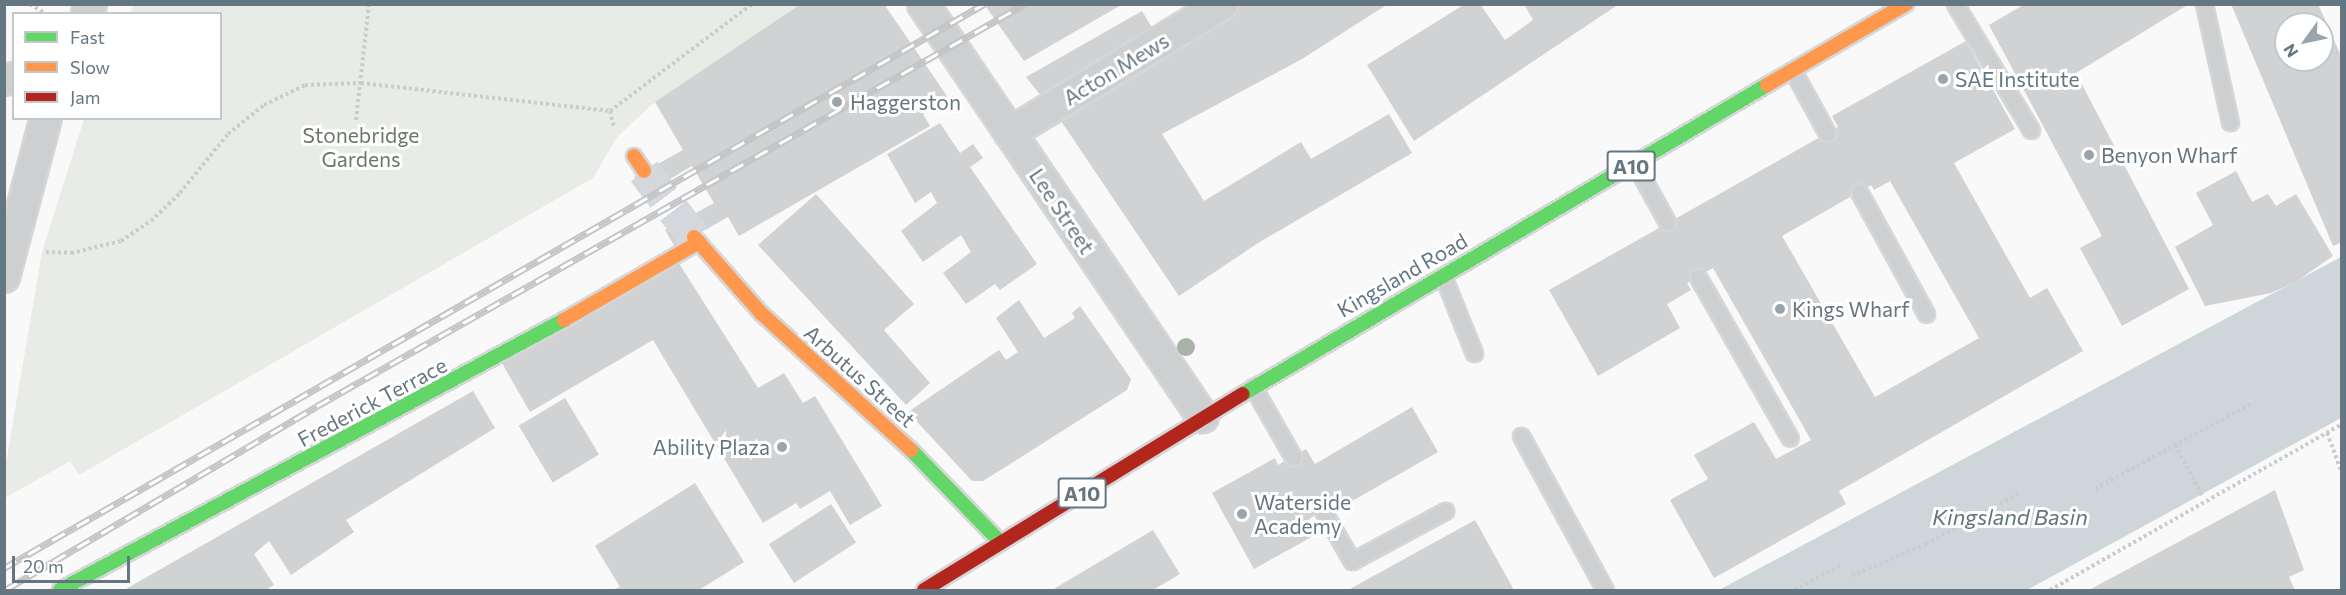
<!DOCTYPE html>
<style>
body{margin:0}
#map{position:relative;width:2346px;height:595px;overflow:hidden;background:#f9f9f9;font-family:Commissioner,sans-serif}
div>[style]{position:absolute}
.green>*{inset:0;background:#e8ebe6}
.water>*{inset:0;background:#ced6d9}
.building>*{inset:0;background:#d0d2d3;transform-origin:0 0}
.secondary-tunnel>*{height:33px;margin-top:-16.5px;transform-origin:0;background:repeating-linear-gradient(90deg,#d4d8dc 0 33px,transparent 0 49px)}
.path>*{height:4px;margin-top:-2px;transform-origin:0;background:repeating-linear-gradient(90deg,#cbcccd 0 3px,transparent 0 6px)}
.roads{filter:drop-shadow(2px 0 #d5d6d7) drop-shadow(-2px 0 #d5d6d7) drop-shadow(0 2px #d5d6d7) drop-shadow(0 -2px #d5d6d7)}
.lane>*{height:15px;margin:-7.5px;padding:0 7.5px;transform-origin:7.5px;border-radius:7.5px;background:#cecfd0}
.street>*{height:30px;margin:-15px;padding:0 15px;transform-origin:15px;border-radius:15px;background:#cecfd0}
.fast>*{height:14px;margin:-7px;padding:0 7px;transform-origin:7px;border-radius:7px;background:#63d668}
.slow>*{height:14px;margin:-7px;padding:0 7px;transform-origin:7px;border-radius:7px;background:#ff974d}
.jam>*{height:14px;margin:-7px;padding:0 7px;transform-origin:7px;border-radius:7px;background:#b3261e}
.rail>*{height:7px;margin-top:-3.5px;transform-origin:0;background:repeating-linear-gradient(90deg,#fff 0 14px,#c3c5c6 0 28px);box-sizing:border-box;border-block:2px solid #c3c5c6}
.trees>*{width:18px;height:18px;margin:-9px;border-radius:50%;background:#a9b3a7}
.dots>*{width:16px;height:16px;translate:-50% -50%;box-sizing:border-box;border:3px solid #fff;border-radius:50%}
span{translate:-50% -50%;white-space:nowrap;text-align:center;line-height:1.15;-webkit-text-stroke:6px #fff;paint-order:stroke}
.shield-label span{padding:2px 4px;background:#fff;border:2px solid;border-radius:4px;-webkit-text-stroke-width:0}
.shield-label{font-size:20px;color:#657683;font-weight:700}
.street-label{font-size:21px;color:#657683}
.poi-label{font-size:21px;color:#657683}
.left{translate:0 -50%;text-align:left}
.right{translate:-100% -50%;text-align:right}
.park-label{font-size:21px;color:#687a64}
.water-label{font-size:22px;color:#60757c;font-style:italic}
.frame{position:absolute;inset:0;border:6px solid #657683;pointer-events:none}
.legend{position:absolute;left:12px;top:12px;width:210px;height:108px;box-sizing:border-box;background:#fff;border:2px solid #c1c8cd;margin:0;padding:8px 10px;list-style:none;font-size:18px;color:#657683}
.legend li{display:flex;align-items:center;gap:12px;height:30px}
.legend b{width:30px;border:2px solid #c1c8cd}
.north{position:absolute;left:2274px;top:12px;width:60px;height:60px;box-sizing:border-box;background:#fff;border:2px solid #c1c8cd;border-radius:50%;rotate:237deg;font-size:16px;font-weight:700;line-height:24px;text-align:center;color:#657683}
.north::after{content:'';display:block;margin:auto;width:21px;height:27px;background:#99a4ac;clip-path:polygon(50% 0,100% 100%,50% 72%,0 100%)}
.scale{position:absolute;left:12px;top:556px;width:118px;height:27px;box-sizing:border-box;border:3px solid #657683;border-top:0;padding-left:8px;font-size:18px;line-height:21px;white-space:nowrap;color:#657683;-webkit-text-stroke:4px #fff;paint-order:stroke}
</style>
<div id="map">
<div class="green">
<div style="clip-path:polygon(134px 5px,801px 5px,655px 102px,617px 137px,593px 178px,79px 475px,70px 461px,5px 498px,5px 469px,42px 252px,84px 119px,220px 118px,220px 14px,130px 13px)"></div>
</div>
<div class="water">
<div style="clip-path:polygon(2341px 257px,2341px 418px,2027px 590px,1719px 590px)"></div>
</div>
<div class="building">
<div style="clip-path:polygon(801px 4px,884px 4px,949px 99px,923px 114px,930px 126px,739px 236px,728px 217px,675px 247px,665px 230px,714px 203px,692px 166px,645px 194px,634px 177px,683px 150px,655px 102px)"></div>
<div style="clip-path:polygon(984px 4px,1123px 4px,1024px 61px)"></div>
<div style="clip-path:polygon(1238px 4px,1388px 4px,1302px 59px,1162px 134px,1204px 201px,1301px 142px,1311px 159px,1389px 114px,1412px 153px,1258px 243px,1179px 296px,1061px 121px)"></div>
<div style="clip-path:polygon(1465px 4px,1480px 4px,1505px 40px,1533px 20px,1524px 4px,1619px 4px,1414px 141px,1367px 65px)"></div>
<div style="clip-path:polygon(2025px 4px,2189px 4px,2076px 73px,2189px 289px,2122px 326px,2080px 248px,2102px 236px,1989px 25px)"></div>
<div style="clip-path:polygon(evenodd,2231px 4px,2318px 4px,2342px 58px,2342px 242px,2333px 246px,2231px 4px,2286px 24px,2322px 24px,2322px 60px,2286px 60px,2286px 24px)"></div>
<div style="clip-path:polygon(1142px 11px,1154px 31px,1045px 101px,1026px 77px)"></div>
<div style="clip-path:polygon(evenodd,1966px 41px,2015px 129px,1954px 163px,2030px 298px,2047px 288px,2083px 351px,1839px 491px,1846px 504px,1714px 578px,1670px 500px,1708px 479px,1694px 455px,1754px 422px,1776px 459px,1811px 440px,1713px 268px,1687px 283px,1691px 290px,1667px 304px,1680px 328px,1598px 376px,1549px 290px,1838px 127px,1832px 116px,1966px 41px,1890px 181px,1979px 338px,1875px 397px,1782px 236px,1871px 185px,1874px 190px,1890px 181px)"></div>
<div style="clip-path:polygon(940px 123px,960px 153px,973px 144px,983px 158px,970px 167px,1037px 264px,1000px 290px,995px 284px,966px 304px,943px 273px,971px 252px,961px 235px,923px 262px,901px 231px,937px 203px,931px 192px,915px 203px,887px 154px)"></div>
<div style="clip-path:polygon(2236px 171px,2252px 202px,2268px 194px,2276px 206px,2296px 194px,2333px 256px,2297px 281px,2271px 293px,2205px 306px,2175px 247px,2213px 225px,2196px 193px)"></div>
<div style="clip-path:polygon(816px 194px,914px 304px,884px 330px,930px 383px,906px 405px,758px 245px)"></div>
<div style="clip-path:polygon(675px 257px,758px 388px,784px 373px,803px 403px,815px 396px,882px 506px,850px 525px,830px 491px,800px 509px,796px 503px,763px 523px,653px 340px,530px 412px,499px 358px)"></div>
<div style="clip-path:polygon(1019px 300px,1044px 338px,1075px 318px,1072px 313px,1080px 306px,1131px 379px,1127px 390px,983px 481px,972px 481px,908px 412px,999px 350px,1006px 360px,1018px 352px,996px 318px)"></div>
<div style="clip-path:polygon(473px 391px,495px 428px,346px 520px,354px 532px,291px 575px,269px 541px,254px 554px,274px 585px,266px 590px,124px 590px)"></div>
<div style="left:565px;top:398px;width:66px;height:54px;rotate:59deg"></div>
<div style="clip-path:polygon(1412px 407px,1438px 452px,1340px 508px,1337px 503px,1309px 519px,1317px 534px,1254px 569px,1212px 493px,1275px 458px,1278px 465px,1306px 449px,1315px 464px)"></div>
<div style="clip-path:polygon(695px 483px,744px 562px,699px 590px,612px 590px,620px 587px,595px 546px)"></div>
<div style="clip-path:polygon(2275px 490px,2304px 570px,2289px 577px,2295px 590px,2089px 590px)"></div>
<div style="left:831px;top:504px;width:46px;height:74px;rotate:57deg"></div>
<div style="clip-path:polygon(1475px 520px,1514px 590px,1348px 590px)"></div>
<div style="clip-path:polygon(1153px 530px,1180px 574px,1153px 590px,1052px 590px)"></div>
</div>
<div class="secondary-tunnel">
<div style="left:644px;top:171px;width:83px;rotate:52.9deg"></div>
</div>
<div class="path">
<div style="left:30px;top:4px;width:19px;rotate:32deg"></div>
<div style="left:610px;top:111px;width:16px;rotate:76deg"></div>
<div style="left:356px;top:120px;width:117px;rotate:-83.6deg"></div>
<div style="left:46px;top:252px;width:25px;rotate:2deg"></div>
<div style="left:71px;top:253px;width:51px;rotate:-13.5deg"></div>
<div style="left:121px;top:241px;width:36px;rotate:-34deg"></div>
<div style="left:151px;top:221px;width:40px;rotate:-44deg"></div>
<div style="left:180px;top:193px;width:76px;rotate:-50.9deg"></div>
<div style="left:228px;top:134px;width:46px;rotate:-38.9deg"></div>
<div style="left:264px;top:105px;width:46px;rotate:-26deg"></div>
<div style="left:305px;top:85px;width:56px;rotate:-2deg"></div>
<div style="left:361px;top:83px;width:251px;rotate:6.4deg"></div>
<div style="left:610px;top:111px;width:178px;rotate:-37deg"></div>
<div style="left:2327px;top:433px;width:43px;rotate:69.4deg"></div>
<div style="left:2175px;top:445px;width:57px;rotate:61.6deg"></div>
<div style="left:2095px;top:489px;width:178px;rotate:-28.6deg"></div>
<div style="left:1852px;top:576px;width:81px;rotate:-23.4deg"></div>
<div style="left:1926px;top:544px;width:105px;rotate:-28.5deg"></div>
<div style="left:1795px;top:590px;width:53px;rotate:-28deg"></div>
<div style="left:2050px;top:590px;width:336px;rotate:-29.6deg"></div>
</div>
<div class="roads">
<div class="lane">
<div style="left:1955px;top:4px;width:147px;rotate:58.9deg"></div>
<div style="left:2204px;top:4px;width:121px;rotate:77.6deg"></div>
<div style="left:1793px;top:71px;width:71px;rotate:61.3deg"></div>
<div style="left:1635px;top:164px;width:66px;rotate:61.1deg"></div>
<div style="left:1859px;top:192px;width:139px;rotate:61.2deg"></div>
<div style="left:1443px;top:276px;width:83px;rotate:68.1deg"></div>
<div style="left:1698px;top:277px;width:185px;rotate:60.3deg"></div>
<div style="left:1253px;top:387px;width:81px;rotate:60.3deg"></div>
<div style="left:1521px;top:436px;width:175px;rotate:61.4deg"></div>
<div style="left:1323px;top:511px;width:58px;rotate:59.9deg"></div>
<div style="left:1352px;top:561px;width:106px;rotate:-28.3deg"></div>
</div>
<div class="street">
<div style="left:923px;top:4px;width:499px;rotate:55.9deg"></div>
<div style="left:87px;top:14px;width:11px;rotate:-68deg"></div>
<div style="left:4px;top:80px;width:10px;rotate:-11deg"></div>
<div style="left:1010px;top:133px;width:248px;rotate:-31.3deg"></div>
<div style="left:4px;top:277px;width:164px;rotate:-75.2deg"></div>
</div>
<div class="fast">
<div style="left:1243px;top:394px;width:608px;rotate:-30.53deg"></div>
<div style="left:911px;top:450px;width:129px;rotate:45.9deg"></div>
<div style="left:60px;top:590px;width:572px;rotate:-28.18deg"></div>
</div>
<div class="slow">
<div style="left:1767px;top:85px;width:161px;rotate:-30.2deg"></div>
<div style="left:634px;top:156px;width:18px;rotate:56deg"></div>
<div style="left:694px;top:237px;width:103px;rotate:48.6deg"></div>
<div style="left:762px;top:314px;width:202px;rotate:42.4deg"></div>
<div style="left:564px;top:320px;width:156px;rotate:-30deg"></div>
</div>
<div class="jam">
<div style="left:924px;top:590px;width:374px;rotate:-31.6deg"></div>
</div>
</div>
<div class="rail">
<div style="left:4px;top:568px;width:1131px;rotate:-29.92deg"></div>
<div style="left:5px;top:590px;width:362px;rotate:-30.5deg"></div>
<div style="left:317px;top:406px;width:814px;rotate:-29.59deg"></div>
</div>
<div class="trees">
<div style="left:1186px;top:347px"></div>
</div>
<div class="dots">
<div style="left:1943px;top:79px;background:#99a4ac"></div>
<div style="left:837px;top:102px;background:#99a4ac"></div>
<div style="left:2089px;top:155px;background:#99a4ac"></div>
<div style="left:1780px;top:309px;background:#99a4ac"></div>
<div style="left:782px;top:447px;background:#99a4ac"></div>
<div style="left:1242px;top:514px;background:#99a4ac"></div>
</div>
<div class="shield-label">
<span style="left:1631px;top:166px">A10</span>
<span style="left:1082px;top:493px">A10</span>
</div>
<div class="street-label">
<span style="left:1116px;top:69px;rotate:-31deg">Acton Mews</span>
<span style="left:1062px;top:211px;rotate:56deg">Lee Street</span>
<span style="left:1402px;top:275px;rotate:-30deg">Kingsland Road</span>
<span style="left:860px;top:376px;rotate:42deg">Arbutus Street</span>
<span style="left:372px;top:402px;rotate:-28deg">Frederick Terrace</span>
</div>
<div class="poi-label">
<span class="left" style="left:1955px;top:79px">SAE Institute</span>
<span class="left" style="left:850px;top:102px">Haggerston</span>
<span class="left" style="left:2101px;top:155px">Benyon Wharf</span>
<span class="left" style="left:1792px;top:309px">Kings Wharf</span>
<span class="right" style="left:770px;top:447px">Ability Plaza</span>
<span class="left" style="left:1254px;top:514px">Waterside<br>Academy</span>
</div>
<div class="park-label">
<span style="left:361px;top:147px">Stonebridge<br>Gardens</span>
</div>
<div class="water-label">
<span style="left:2010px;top:517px">Kingsland Basin</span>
</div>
<div class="frame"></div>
<ul class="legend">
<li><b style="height:8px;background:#63d668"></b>Fast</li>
<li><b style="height:8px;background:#ff974d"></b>Slow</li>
<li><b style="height:8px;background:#b3261e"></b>Jam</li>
</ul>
<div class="north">N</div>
<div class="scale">20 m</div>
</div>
